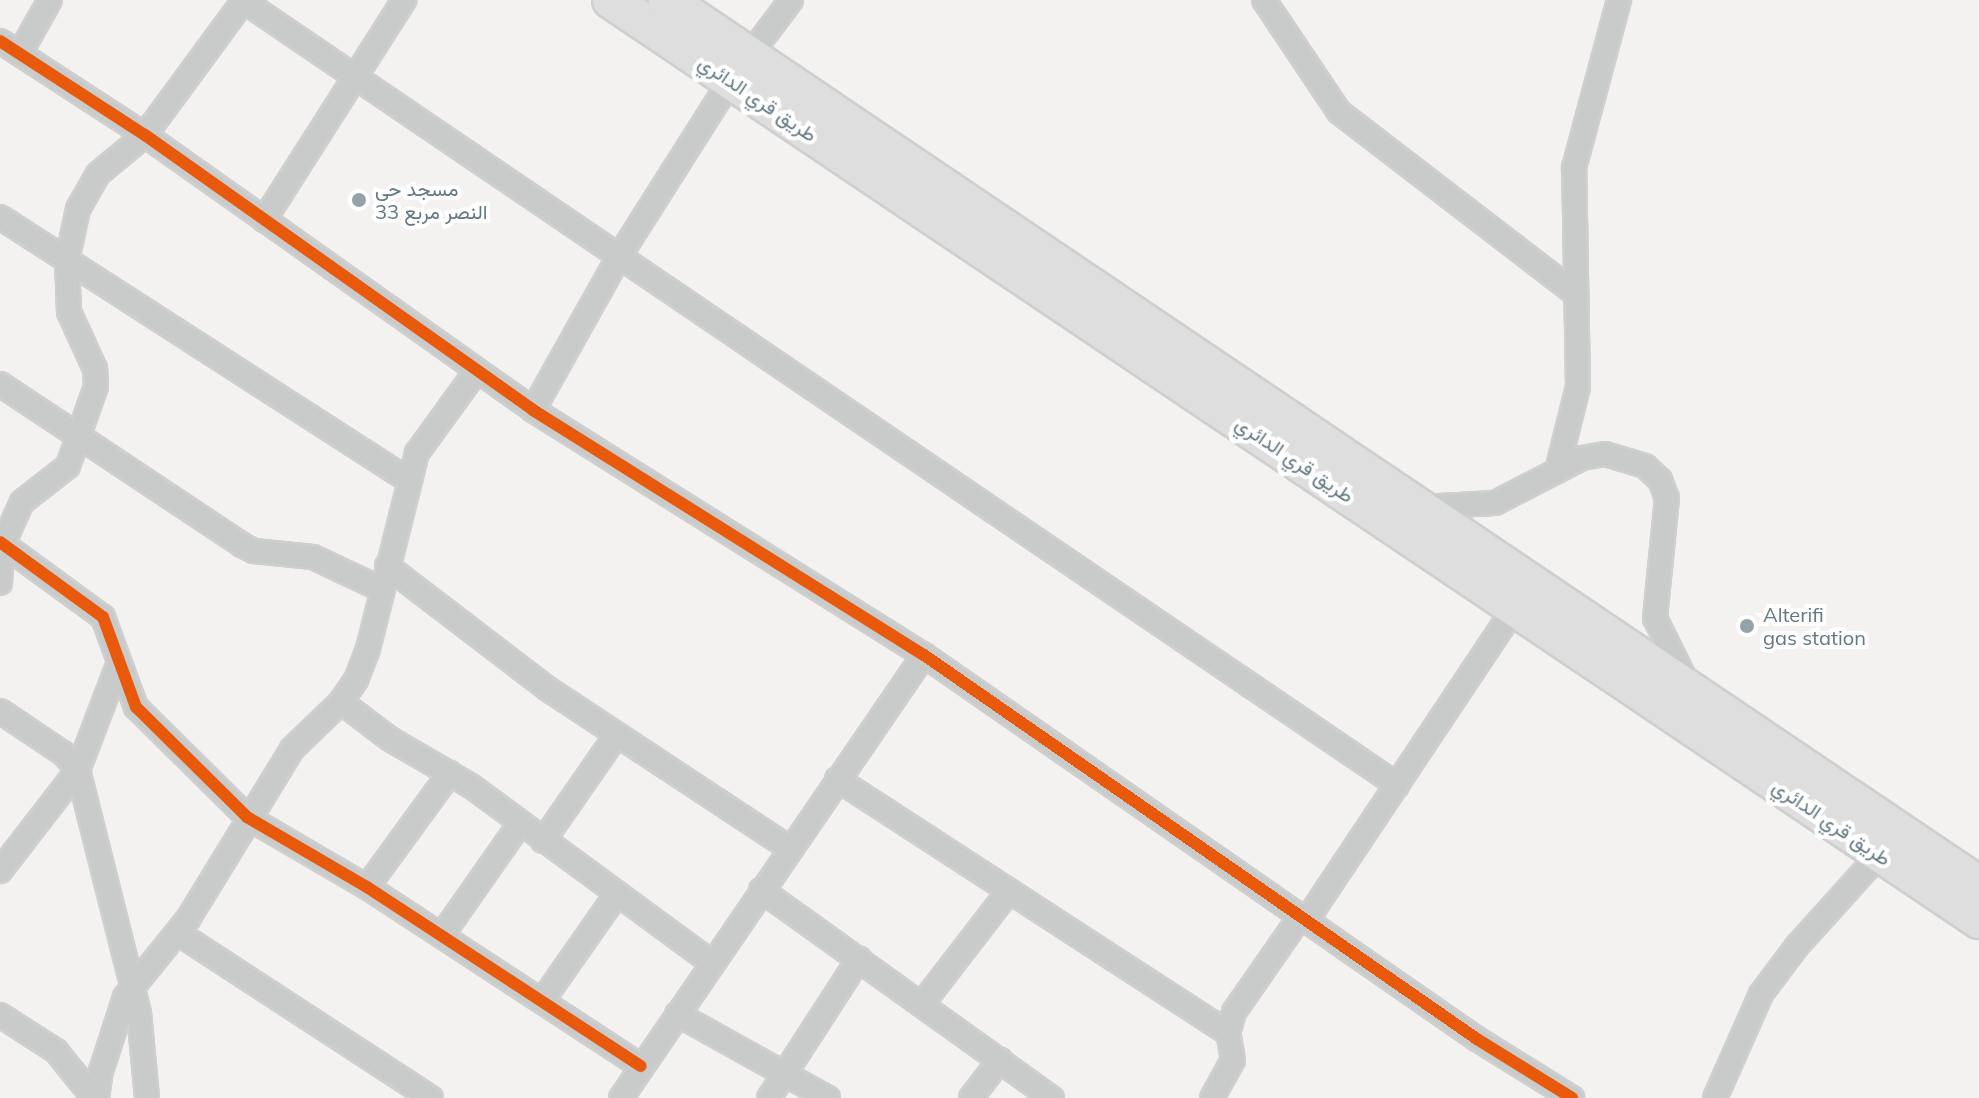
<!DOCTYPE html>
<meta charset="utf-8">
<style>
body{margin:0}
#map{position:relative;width:1979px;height:1098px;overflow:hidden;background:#f3f2f0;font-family:Mulish,Vazirmatn,sans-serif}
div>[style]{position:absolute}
.roads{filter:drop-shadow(2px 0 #cfcfcf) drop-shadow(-2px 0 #cfcfcf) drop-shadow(0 2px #cfcfcf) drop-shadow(0 -2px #cfcfcf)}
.minor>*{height:22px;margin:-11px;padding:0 11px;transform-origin:11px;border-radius:11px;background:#c9cbcb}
.trunk>*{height:36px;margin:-18px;padding:0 18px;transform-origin:18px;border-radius:18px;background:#dededf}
.cycleway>*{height:12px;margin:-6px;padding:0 6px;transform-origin:6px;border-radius:6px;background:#e8590c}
.dots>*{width:22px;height:22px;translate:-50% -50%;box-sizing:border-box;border:4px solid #fff;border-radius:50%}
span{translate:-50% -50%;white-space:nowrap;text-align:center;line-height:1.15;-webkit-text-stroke:8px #fff;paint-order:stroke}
.street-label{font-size:20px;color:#617882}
.poi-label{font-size:20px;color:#617882}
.left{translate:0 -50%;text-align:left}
</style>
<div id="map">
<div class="roads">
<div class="minor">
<div style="left:242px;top:0;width:1397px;rotate:34.2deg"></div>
<div style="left:1264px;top:0;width:135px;rotate:56.2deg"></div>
<div style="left:1339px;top:112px;width:299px;rotate:37.5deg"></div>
<div style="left:0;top:41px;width:173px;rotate:33deg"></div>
<div style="left:145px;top:135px;width:476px;rotate:35.3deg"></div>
<div style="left:533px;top:410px;width:461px;rotate:32.1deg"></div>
<div style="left:924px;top:655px;width:673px;rotate:34.78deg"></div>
<div style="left:1477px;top:1039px;width:112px;rotate:31.8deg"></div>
<div style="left:20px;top:53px;width:61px;rotate:-60.5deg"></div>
<div style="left:749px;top:56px;width:70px;rotate:-53.1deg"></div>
<div style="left:0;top:217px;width:487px;rotate:32.8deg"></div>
<div style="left:264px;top:220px;width:261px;rotate:-57.5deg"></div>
<div style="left:0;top:384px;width:291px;rotate:33.6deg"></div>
<div style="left:242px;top:545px;width:13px;rotate:27deg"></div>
<div style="left:254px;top:551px;width:59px;rotate:5.8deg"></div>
<div style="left:313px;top:557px;width:75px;rotate:25.2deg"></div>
<div style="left:533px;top:410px;width:178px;rotate:-60.7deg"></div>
<div style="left:620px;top:255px;width:207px;rotate:-57.6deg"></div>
<div style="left:1557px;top:471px;width:87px;rotate:-76deg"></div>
<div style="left:1578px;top:387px;width:219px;rotate:-91deg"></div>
<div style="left:1574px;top:168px;width:174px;rotate:-75deg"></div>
<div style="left:1421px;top:507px;width:74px;rotate:-3.1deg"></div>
<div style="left:1495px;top:503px;width:98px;rotate:-27.3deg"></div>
<div style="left:1582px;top:458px;width:23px;rotate:-10deg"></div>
<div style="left:1605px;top:454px;width:42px;rotate:16.7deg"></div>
<div style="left:1645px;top:466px;width:21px;rotate:43deg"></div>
<div style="left:1660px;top:480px;width:19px;rotate:69deg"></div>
<div style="left:1667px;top:498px;width:121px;rotate:95.7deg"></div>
<div style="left:1655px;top:618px;width:66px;rotate:63.8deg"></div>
<div style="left:0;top:542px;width:127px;rotate:36.1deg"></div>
<div style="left:103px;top:617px;width:96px;rotate:69.9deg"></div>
<div style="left:136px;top:707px;width:156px;rotate:44.7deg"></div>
<div style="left:247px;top:817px;width:139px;rotate:30.3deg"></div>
<div style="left:367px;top:887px;width:327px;rotate:33.2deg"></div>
<div style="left:387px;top:566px;width:203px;rotate:37.4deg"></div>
<div style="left:548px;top:689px;width:289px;rotate:33.4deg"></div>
<div style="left:0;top:583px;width:39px;rotate:-86deg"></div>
<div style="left:3px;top:544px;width:46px;rotate:-65.7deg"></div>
<div style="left:22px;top:502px;width:58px;rotate:-38deg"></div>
<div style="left:68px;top:466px;width:85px;rotate:-70.7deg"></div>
<div style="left:96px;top:386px;width:17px;rotate:-93deg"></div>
<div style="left:95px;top:369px;width:63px;rotate:-114.5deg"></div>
<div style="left:69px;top:312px;width:51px;rotate:-92.2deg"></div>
<div style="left:67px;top:261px;width:53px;rotate:-78.1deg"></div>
<div style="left:78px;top:209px;width:40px;rotate:-60.3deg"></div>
<div style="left:98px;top:174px;width:61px;rotate:-39.7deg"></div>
<div style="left:145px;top:135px;width:167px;rotate:-53.7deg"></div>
<div style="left:341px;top:702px;width:61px;rotate:37.1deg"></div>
<div style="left:390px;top:739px;width:94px;rotate:30.1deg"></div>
<div style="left:471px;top:786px;width:298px;rotate:36.3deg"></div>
<div style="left:0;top:711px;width:77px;rotate:33.9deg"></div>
<div style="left:64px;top:754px;width:21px;rotate:49deg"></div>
<div style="left:78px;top:770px;width:251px;rotate:75.9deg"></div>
<div style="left:139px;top:1013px;width:85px;rotate:84.6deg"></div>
<div style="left:837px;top:779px;width:466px;rotate:33deg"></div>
<div style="left:543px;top:841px;width:128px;rotate:-55.2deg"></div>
<div style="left:0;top:871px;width:128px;rotate:-52.3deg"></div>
<div style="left:78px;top:770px;width:112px;rotate:-69.1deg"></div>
<div style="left:367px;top:887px;width:141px;rotate:-53.9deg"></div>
<div style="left:761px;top:890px;width:358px;rotate:35.6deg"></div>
<div style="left:1306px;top:921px;width:376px;rotate:-56.3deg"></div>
<div style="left:178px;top:933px;width:302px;rotate:33.1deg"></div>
<div style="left:442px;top:935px;width:134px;rotate:-55deg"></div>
<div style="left:542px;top:1001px;width:131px;rotate:-55deg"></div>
<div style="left:922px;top:1004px;width:143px;rotate:-52.4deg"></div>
<div style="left:677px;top:1014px;width:173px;rotate:29.1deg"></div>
<div style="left:0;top:1015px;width:67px;rotate:32.7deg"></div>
<div style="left:56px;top:1051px;width:60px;rotate:51deg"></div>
<div style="left:97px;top:1098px;width:27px;rotate:-82deg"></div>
<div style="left:101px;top:1071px;width:78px;rotate:-72deg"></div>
<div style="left:125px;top:997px;width:100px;rotate:-51.1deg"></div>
<div style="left:188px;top:919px;width:199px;rotate:-58.5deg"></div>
<div style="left:292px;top:749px;width:68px;rotate:-43.8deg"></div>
<div style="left:341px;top:702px;width:27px;rotate:-56deg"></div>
<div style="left:356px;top:680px;width:33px;rotate:-69deg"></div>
<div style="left:368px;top:649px;width:202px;rotate:-76deg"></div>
<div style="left:417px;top:453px;width:102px;rotate:-54.1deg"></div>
<div style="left:621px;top:1098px;width:537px;rotate:-55.63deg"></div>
<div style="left:769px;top:1098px;width:166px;rotate:-57.1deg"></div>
<div style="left:971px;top:1098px;width:48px;rotate:-52.7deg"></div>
<div style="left:1212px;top:1098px;width:43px;rotate:-61.1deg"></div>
<div style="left:1233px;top:1060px;width:27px;rotate:-100deg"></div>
<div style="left:1228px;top:1033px;width:22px;rotate:-74deg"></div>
<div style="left:1234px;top:1012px;width:116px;rotate:-55.2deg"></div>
<div style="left:1715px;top:1098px;width:114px;rotate:-66.1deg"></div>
<div style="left:1761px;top:994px;width:60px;rotate:-53.1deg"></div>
<div style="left:1797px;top:946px;width:124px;rotate:-47.9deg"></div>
</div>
<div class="trunk">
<div style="left:611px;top:0;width:1649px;rotate:33.92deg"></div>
<div style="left:667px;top:0;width:1583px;rotate:34deg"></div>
</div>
</div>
<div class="cycleway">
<div style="left:0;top:41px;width:173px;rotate:33deg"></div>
<div style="left:145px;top:135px;width:476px;rotate:35.3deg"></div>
<div style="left:533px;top:410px;width:461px;rotate:32.1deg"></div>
<div style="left:924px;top:655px;width:673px;rotate:34.78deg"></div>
<div style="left:1477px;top:1039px;width:112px;rotate:31.8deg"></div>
<div style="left:0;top:542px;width:127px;rotate:36.1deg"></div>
<div style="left:103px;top:617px;width:96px;rotate:69.9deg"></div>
<div style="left:136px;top:707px;width:156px;rotate:44.7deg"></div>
<div style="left:247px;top:817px;width:139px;rotate:30.3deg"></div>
<div style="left:367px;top:887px;width:327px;rotate:33.2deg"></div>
</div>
<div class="dots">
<div style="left:359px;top:200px;background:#94a3a8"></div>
<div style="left:1747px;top:626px;background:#94a3a8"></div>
</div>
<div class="street-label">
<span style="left:758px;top:98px;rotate:34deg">طريق قري الدائري</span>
<span style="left:1295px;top:459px;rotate:34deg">طريق قري الدائري</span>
<span style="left:1832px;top:822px;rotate:34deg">طريق قري الدائري</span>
</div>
<div class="poi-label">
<span class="left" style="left:375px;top:200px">مسجد حي<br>النصر مربع 33</span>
<span class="left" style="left:1763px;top:626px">Alterifi<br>gas station</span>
</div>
</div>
